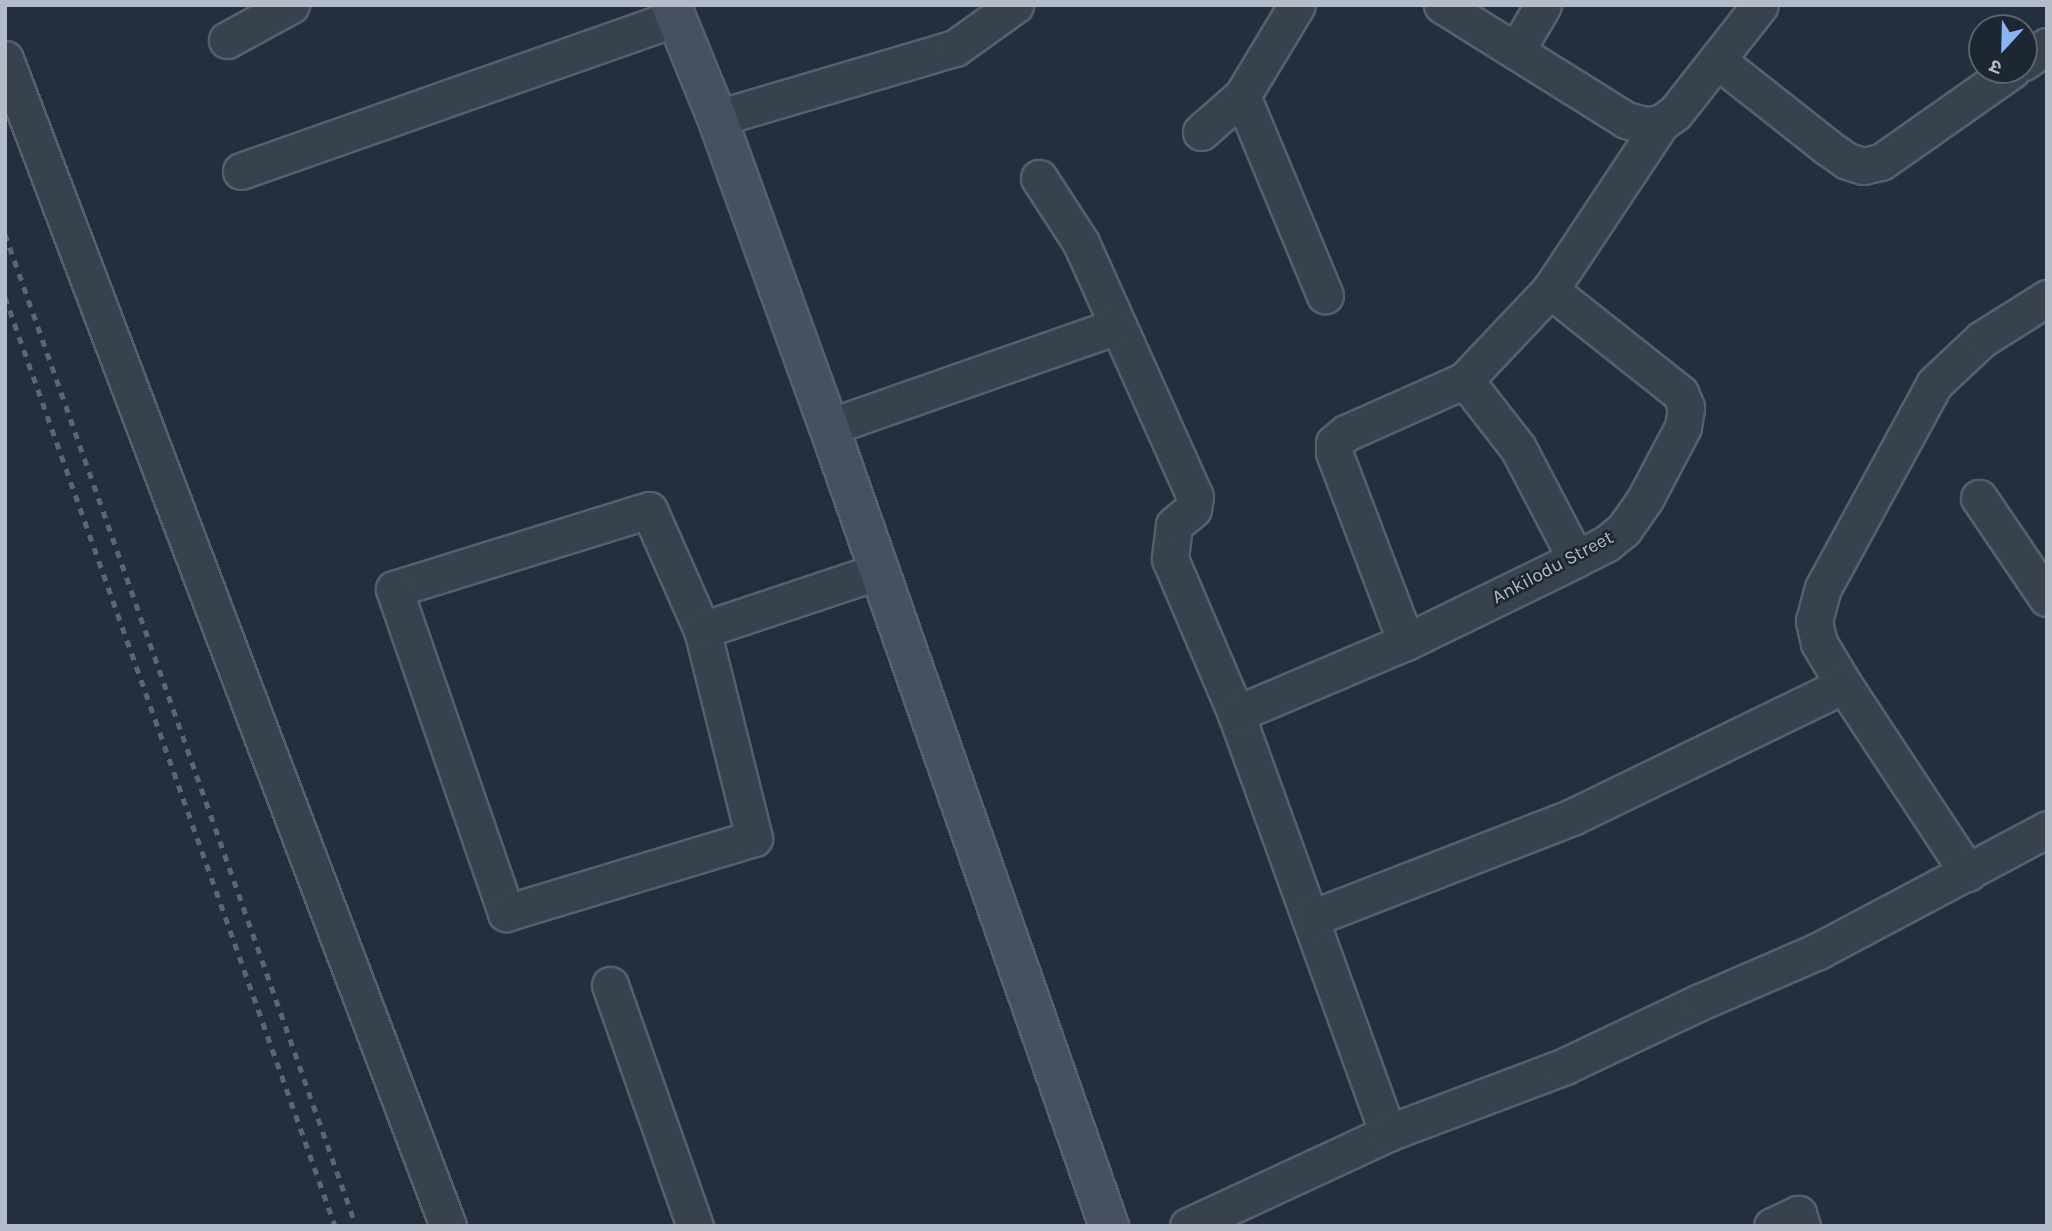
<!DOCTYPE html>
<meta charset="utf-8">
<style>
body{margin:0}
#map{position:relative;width:2052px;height:1231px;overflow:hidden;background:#242f3e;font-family:Karla,"Noto Sans Devanagari",sans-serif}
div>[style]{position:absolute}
.roads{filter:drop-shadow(2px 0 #565f6c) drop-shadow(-2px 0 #565f6c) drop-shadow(0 2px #565f6c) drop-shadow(0 -2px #565f6c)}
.street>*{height:35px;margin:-17.5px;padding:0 17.5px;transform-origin:17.5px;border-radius:17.5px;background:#38414e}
.secondary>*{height:38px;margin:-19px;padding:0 19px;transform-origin:19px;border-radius:19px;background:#465061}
.rail>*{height:5px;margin-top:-2.5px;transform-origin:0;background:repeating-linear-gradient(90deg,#5a6575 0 7px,transparent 0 14px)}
span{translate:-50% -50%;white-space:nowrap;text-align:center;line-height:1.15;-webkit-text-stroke:5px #1d2633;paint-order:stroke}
.street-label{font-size:19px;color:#b4bcc9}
.frame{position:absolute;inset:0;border:7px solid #b4bcc9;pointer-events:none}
.north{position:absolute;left:1968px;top:14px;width:70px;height:70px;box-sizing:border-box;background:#1d2633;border:2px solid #59626f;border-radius:50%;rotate:202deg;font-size:19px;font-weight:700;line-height:28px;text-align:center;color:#b4bcc9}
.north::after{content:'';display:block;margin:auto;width:24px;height:32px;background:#8ab4f8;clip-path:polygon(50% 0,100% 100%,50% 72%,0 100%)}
</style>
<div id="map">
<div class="roads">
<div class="street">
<div style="left:1442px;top:5px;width:217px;rotate:32deg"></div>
<div style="left:1626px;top:120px;width:20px;rotate:15deg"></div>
<div style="left:1645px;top:125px;width:16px;rotate:-7deg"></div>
<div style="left:1661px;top:123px;width:17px;rotate:-36deg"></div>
<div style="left:1675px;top:113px;width:137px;rotate:-51.8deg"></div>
<div style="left:227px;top:40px;width:73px;rotate:-28.7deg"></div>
<div style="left:1516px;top:51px;width:53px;rotate:-59.6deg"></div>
<div style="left:5px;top:59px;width:1248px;rotate:69.21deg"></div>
<div style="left:1717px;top:60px;width:140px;rotate:38.3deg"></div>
<div style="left:1827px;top:147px;width:24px;rotate:35deg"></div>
<div style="left:1847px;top:161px;width:17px;rotate:17deg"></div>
<div style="left:1863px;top:166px;width:18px;rotate:-13deg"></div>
<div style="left:1881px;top:162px;width:160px;rotate:-35.1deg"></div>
<div style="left:2024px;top:62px;width:28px;rotate:-35deg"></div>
<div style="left:1242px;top:96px;width:216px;rotate:67.4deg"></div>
<div style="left:717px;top:118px;width:248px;rotate:-16.4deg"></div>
<div style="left:955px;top:48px;width:74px;rotate:-35.6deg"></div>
<div style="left:1201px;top:132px;width:55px;rotate:-41.3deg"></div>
<div style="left:1242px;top:96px;width:106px;rotate:-58.9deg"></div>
<div style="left:241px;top:171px;width:461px;rotate:-19.4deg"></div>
<div style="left:1039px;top:178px;width:77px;rotate:57.1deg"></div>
<div style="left:1081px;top:243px;width:278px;rotate:65.8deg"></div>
<div style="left:1195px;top:497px;width:12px;rotate:99deg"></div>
<div style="left:1193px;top:509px;width:25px;rotate:140deg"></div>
<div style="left:1174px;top:525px;width:34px;rotate:97deg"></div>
<div style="left:1170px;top:559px;width:168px;rotate:66.9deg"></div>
<div style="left:1236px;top:714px;width:446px;rotate:70.1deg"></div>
<div style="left:1550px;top:290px;width:124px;rotate:133.4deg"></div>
<div style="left:1465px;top:380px;width:86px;rotate:52.1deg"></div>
<div style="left:1518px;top:448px;width:125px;rotate:62.4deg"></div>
<div style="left:829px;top:427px;width:306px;rotate:-19.3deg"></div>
<div style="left:1979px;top:498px;width:121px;rotate:55.8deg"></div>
<div style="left:702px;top:630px;width:131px;rotate:-113.8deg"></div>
<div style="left:649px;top:510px;width:267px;rotate:162.8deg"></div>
<div style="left:394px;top:589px;width:343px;rotate:70.9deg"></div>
<div style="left:506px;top:913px;width:259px;rotate:-16.8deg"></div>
<div style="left:754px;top:838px;width:214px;rotate:-104deg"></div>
<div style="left:702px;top:630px;width:187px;rotate:-18.4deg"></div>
<div style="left:1406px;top:642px;width:203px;rotate:-110.8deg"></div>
<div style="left:1334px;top:452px;width:9px;rotate:-90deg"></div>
<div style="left:1334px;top:443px;width:16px;rotate:-40deg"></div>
<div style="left:1346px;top:433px;width:130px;rotate:-24deg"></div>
<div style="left:1236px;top:714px;width:185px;rotate:-23deg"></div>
<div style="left:1406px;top:642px;width:189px;rotate:-26deg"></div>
<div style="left:1576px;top:559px;width:35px;rotate:-27deg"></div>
<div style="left:1607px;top:543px;width:22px;rotate:-39deg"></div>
<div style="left:1624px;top:529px;width:37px;rotate:-55deg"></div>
<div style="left:1645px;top:499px;width:81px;rotate:-62.2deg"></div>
<div style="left:1683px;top:427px;width:20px;rotate:-81deg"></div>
<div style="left:1686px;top:407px;width:15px;rotate:-113deg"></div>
<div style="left:1680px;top:393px;width:166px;rotate:-141.6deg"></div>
<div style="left:1550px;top:290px;width:201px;rotate:-56.4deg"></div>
<div style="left:1968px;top:873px;width:225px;rotate:-123.4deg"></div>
<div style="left:1844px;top:685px;width:49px;rotate:-120.8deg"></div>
<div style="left:1819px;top:643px;width:23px;rotate:-103deg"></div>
<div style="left:1814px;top:621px;width:34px;rotate:-75deg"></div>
<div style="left:1823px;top:588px;width:232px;rotate:-61.4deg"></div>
<div style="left:1934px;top:384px;width:66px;rotate:-43.2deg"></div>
<div style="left:1982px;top:339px;width:77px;rotate:-32.2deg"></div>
<div style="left:1312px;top:918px;width:279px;rotate:-21.2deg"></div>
<div style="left:1572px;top:817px;width:302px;rotate:-25.9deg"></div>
<div style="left:610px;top:985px;width:256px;rotate:70.6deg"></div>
<div style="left:1188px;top:1226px;width:221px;rotate:-24.9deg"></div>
<div style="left:1388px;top:1133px;width:189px;rotate:-20.7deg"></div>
<div style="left:1565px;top:1066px;width:149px;rotate:-25.4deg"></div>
<div style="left:1700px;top:1002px;width:129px;rotate:-23.4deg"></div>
<div style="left:1818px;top:951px;width:259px;rotate:-28deg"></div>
<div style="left:1772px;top:1226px;width:29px;rotate:-25deg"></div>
<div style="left:1798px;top:1214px;width:13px;rotate:72deg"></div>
</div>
<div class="secondary">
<div style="left:671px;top:5px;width:122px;rotate:67.8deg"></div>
<div style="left:717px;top:118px;width:329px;rotate:70.1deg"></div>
<div style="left:829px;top:427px;width:847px;rotate:70.69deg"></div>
</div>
</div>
<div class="rail">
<div style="left:5px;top:234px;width:1052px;rotate:70.51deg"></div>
<div style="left:5px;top:297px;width:986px;rotate:70.44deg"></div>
</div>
<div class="street-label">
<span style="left:1553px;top:568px;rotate:-28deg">Ankilodu Street</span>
</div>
<div class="frame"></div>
<div class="north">उ</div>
</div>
